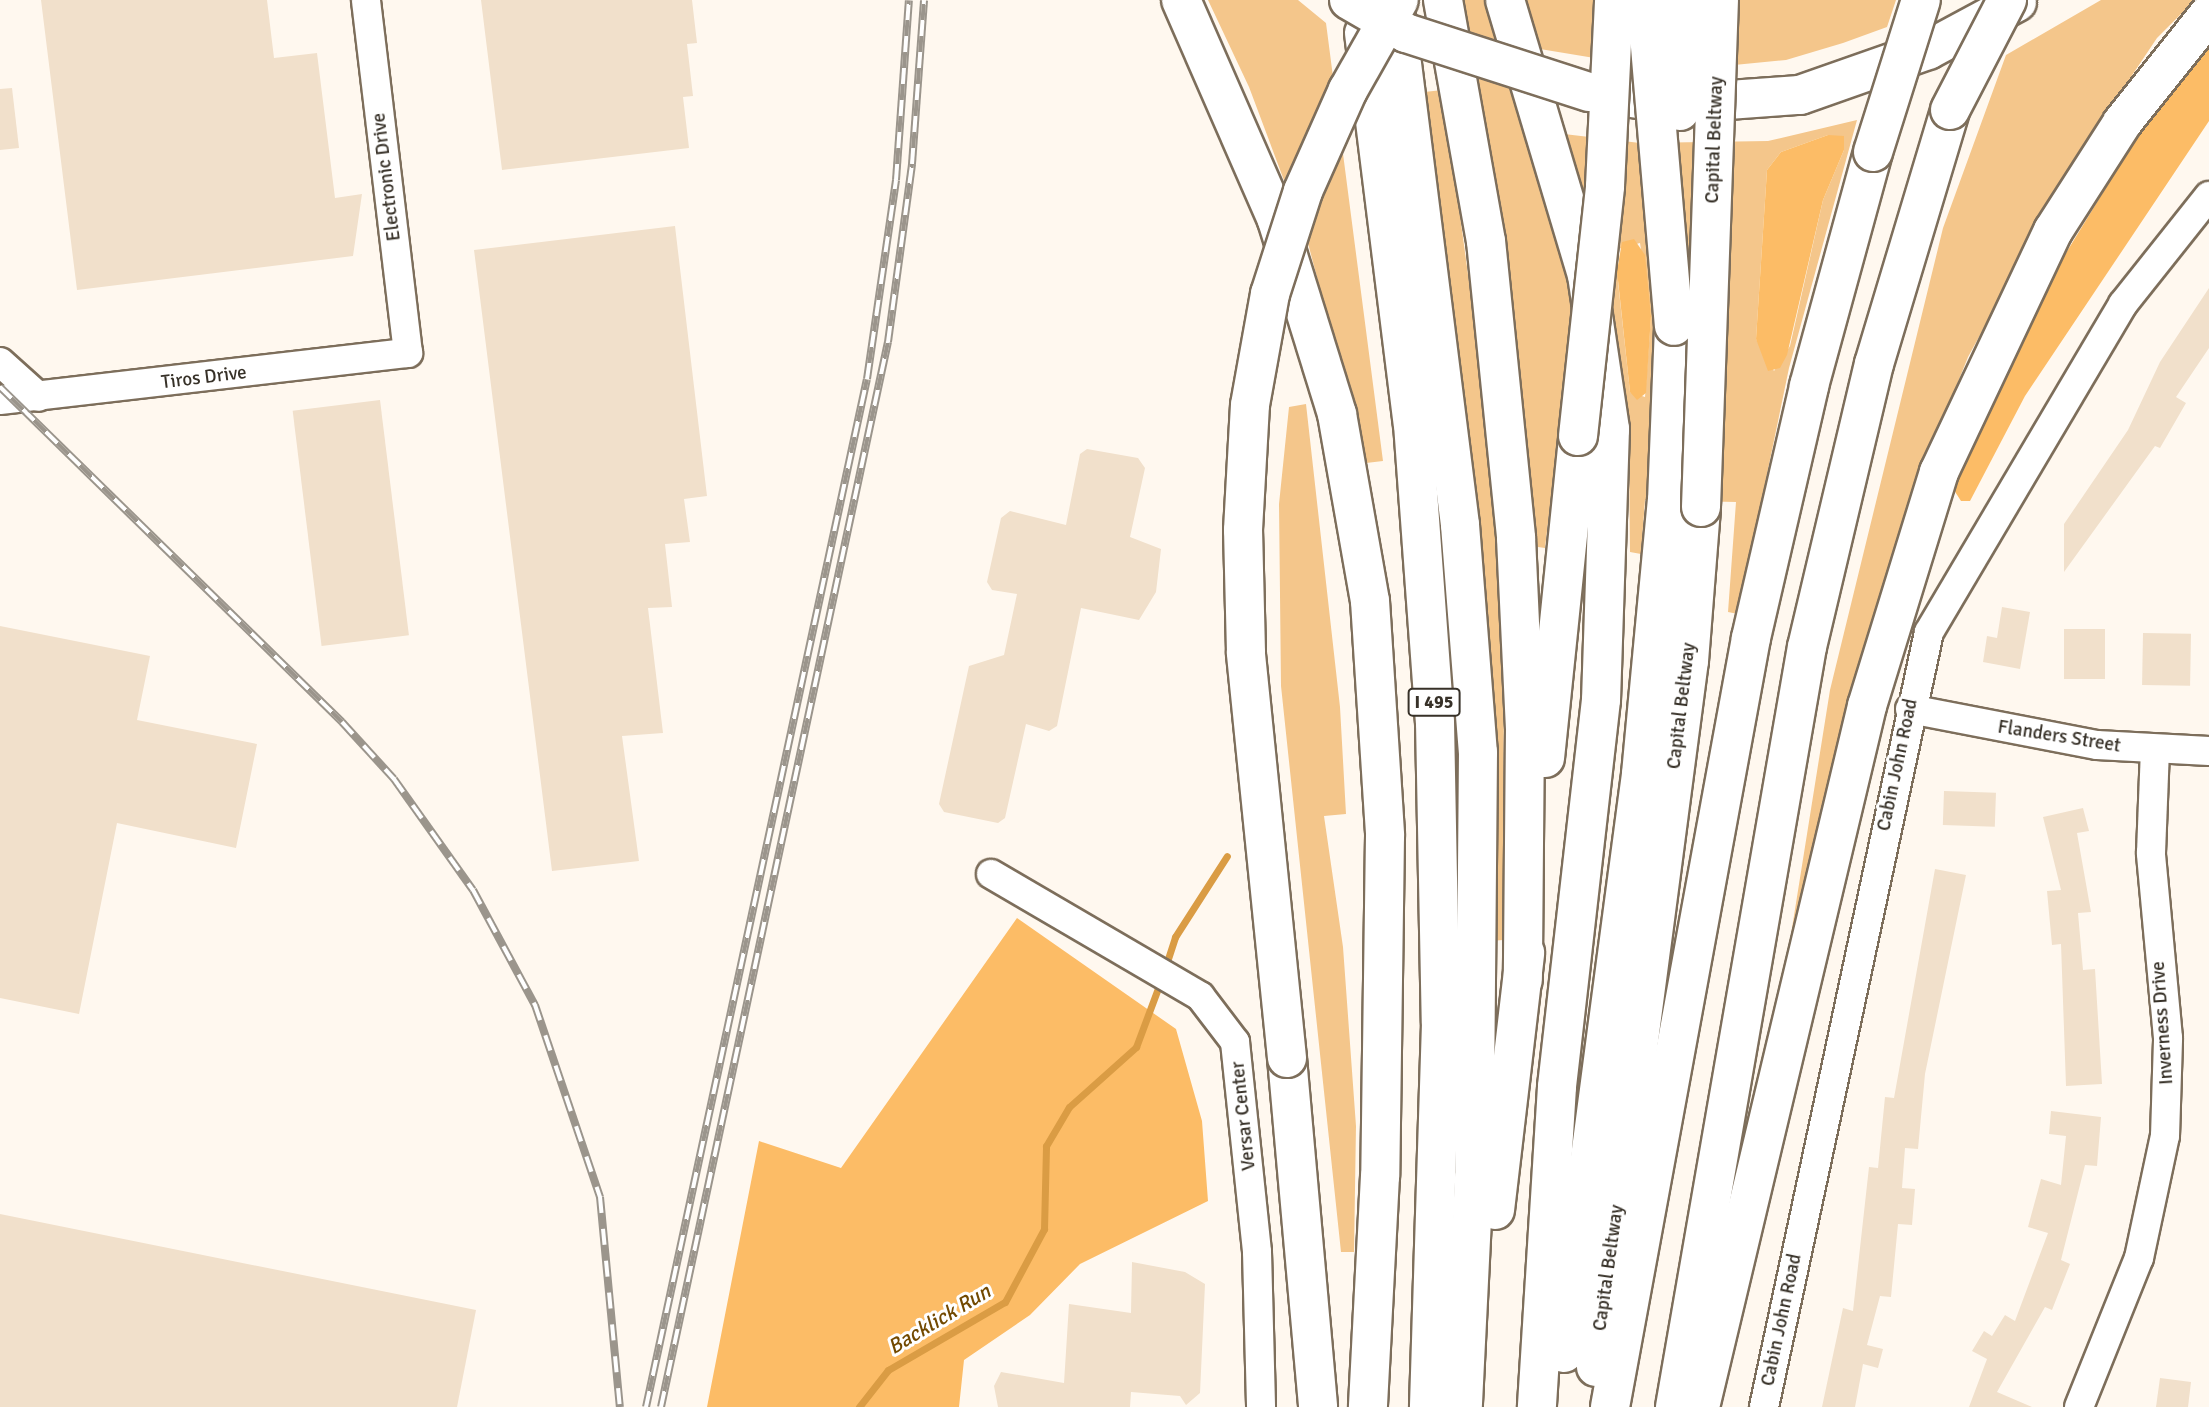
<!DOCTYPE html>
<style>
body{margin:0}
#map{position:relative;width:2209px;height:1407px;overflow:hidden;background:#fff8ef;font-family:Signika,sans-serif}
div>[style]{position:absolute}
.green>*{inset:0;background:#f4c68b}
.forest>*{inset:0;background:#fcbc66}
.stream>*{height:7px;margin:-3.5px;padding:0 3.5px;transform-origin:3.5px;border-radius:3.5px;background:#da9c44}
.building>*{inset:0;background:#f1e0cb;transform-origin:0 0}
.roads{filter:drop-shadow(2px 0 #7d6e5b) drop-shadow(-2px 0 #7d6e5b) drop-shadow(0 2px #7d6e5b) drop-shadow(0 -2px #7d6e5b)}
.minor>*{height:28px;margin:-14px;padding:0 14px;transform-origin:14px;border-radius:14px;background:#fff}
.highway>*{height:38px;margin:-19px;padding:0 19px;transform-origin:19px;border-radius:19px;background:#fff}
.rail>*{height:8px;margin-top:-4px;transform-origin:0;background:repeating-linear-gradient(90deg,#fff 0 16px,#9b958c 0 32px);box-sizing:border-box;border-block:2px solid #9b958c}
.bridges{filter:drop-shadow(2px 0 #7d6e5b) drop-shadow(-2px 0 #7d6e5b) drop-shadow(0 2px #7d6e5b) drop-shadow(0 -2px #7d6e5b)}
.highway-bridge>*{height:38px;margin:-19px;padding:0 19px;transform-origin:19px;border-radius:19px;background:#fff}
span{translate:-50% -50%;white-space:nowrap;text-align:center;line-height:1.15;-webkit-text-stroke:6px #fff;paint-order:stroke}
.shield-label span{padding:2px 5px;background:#fff;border:2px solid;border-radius:5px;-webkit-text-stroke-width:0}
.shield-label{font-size:18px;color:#373128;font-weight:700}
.street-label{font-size:19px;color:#373128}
.water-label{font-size:21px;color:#724900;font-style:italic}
</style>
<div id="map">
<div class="green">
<div style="clip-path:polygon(1208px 0,1298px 0,1326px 23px,1383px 461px,1366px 463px,1309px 247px,1249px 87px)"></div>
<div style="clip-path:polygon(1460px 0,1489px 0,1581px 329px,1560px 422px,1545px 548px,1531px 546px)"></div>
<div style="clip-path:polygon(1523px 0,1896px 0,1887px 27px,1843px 43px,1786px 60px,1673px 71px,1540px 49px)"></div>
<div style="clip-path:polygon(2101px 0,2195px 0,2157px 38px,2076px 159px,1968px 357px,1907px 509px,1869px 631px,1785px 972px,1830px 690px,1943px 228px,2006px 55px)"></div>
<div style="clip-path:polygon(1443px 90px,1493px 459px,1504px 662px,1503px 940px,1490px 941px,1424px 92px)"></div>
<div style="clip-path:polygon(evenodd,1857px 120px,1789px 368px,1738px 614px,1728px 612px,1736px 502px,1645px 500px,1641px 554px,1630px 552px,1629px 448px,1615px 328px,1564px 134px,1640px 143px,1768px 141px,1857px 120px,1828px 135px,1844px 150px,1823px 200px,1790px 346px,1774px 371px,1756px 339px,1767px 170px,1781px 152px,1828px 135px,1857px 120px,1640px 243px,1651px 316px,1645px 397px,1630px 392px,1618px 282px,1618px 249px,1640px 243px)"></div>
<div style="clip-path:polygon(1306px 404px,1340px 707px,1346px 814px,1324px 816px,1343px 947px,1356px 1126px,1354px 1252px,1341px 1252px,1281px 686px,1279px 504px,1289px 407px)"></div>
</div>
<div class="forest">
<div style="clip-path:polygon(2209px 48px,2209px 121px,2025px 396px,1970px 501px,1961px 501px,1952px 487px,2033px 307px,2143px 127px)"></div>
<div style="clip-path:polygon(1828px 135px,1844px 136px,1844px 150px,1823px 200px,1787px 355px,1780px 368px,1768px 371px,1756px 339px,1767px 170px,1781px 152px)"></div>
<div style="clip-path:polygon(1634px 239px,1645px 255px,1651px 316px,1646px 393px,1637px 400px,1630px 392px,1617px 271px,1622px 242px)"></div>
<div style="clip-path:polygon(1017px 918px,1176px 1029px,1202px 1121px,1208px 1201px,1080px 1264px,1030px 1315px,964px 1360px,959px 1407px,707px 1407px,759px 1141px,841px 1168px)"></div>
</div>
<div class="stream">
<div style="left:1165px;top:968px;width:33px;rotate:-72deg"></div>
<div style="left:1175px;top:937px;width:96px;rotate:-57.3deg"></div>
<div style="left:859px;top:1407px;width:47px;rotate:-51.9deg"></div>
<div style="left:888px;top:1370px;width:135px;rotate:-30.2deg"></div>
<div style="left:1005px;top:1302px;width:83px;rotate:-61.9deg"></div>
<div style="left:1044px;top:1229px;width:83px;rotate:-88.6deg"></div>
<div style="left:1046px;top:1146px;width:45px;rotate:-59.5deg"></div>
<div style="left:1069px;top:1107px;width:90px;rotate:-41.8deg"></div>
<div style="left:1136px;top:1047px;width:72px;rotate:-69.5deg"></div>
</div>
<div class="building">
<div style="clip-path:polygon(41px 0,267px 0,274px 58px,317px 53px,335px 198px,362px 194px,353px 256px,77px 290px)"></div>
<div style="clip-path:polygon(481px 0,692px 0,697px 43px,687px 44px,693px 96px,683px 97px,689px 148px,502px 170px)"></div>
<div style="clip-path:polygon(12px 88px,19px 148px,0 150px,0 89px)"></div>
<div style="clip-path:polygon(675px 226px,707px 496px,684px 499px,690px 542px,665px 544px,672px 607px,648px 608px,663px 733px,622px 736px,639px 861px,552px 871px,474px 250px)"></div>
<div style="clip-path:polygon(2209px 288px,2209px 348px,2176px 397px,2186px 403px,2160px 448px,2155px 446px,2064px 572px,2064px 524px,2128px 430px,2160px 362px)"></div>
<div style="left:380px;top:400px;width:237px;height:88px;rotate:83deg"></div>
<div style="clip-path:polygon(1087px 449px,1138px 458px,1145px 468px,1130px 537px,1161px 549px,1156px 592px,1139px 620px,1081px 608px,1057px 726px,1049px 731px,1026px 724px,1005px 818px,998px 823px,944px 812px,939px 804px,969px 666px,1004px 655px,1017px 594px,992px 590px,987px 582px,1001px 518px,1010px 511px,1066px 525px,1080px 454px)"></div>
<div style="clip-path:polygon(2002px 607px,2030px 612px,2020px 669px,1983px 662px,1987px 636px,1997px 638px)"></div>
<div style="clip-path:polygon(0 626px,150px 656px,137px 720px,257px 744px,236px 848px,117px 823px,79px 1014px,0 998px)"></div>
<div style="left:2064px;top:629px;width:41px;height:50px"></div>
<div style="left:2143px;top:633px;width:48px;height:52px;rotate:1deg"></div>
<div style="left:1944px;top:791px;width:52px;height:34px;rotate:2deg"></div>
<div style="clip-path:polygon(2083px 808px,2089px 831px,2077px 833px,2091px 912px,2078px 913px,2083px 970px,2095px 969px,2102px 1084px,2066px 1086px,2061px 944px,2052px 945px,2047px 891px,2061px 890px,2043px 817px)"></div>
<div style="clip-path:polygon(1935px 869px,1966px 875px,1925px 1074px,1918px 1149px,1905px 1148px,1902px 1188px,1915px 1189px,1912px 1225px,1898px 1224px,1891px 1297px,1880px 1296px,1867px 1345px,1883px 1349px,1878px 1368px,1863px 1364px,1855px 1407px,1822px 1407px,1843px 1308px,1853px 1311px,1869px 1167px,1878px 1168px,1885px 1097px,1894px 1098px)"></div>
<div style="clip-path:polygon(2051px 1111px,2101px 1117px,2097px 1166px,2085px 1165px,2061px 1260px,2070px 1264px,2052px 1310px,2045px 1307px,1997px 1392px,2032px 1407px,1969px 1407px,1987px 1359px,1972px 1351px,1984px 1331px,1992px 1336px,2005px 1315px,2015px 1321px,2048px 1233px,2028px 1227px,2041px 1179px,2061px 1185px,2066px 1136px,2049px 1134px)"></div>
<div style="clip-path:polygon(0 1214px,476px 1310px,457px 1407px,0 1407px)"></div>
<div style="clip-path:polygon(1132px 1262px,1185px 1272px,1205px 1284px,1200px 1393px,1186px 1405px,1180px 1396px,1131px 1392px,1130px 1407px,998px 1407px,994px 1386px,1001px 1372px,1064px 1383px,1069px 1304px,1131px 1313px)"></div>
<div style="clip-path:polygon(2160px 1378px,2191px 1382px,2188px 1407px,2156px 1407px)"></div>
</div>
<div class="roads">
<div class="minor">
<div style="left:0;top:362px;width:52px;rotate:41.9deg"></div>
<div style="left:0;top:400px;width:411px;rotate:-6.6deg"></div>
<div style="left:408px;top:353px;width:355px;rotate:-96.8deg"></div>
<div style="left:1910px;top:709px;width:190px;rotate:10.9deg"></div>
<div style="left:2097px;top:745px;width:112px;rotate:3.1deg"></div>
<div style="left:991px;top:874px;width:242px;rotate:30.3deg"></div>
<div style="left:1200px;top:996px;width:58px;rotate:52.7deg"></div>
<div style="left:1235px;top:1042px;width:211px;rotate:84deg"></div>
<div style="left:1257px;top:1252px;width:155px;rotate:88.5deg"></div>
<div style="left:1764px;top:1407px;width:792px;rotate:-77.98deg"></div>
<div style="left:1929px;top:632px;width:381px;rotate:-59.4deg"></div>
<div style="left:2123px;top:304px;width:138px;rotate:-51.5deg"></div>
<div style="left:2079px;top:1407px;width:161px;rotate:-68.1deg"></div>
<div style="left:2139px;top:1258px;width:125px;rotate:-78deg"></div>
<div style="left:2165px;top:1136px;width:98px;rotate:-88.2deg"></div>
<div style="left:2168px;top:1038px;width:186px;rotate:-95.3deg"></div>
<div style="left:2151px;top:853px;width:103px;rotate:-87.8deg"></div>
</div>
<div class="highway">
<div style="left:1181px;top:0;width:240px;rotate:66.4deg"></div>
<div style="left:1277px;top:220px;width:203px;rotate:72.8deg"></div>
<div style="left:1337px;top:414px;width:190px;rotate:80deg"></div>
<div style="left:1370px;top:601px;width:235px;rotate:86.3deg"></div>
<div style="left:1385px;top:836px;width:340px;rotate:90.8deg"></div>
<div style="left:1380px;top:1176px;width:231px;rotate:93deg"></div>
<div style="left:1394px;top:0;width:529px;rotate:82.83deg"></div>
<div style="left:1460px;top:525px;width:228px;rotate:85.5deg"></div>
<div style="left:1478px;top:752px;width:426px;rotate:90.5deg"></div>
<div style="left:1474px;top:1178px;width:229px;rotate:92.8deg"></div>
<div style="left:1443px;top:0;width:245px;rotate:79.9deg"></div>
<div style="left:1486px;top:241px;width:299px;rotate:84.2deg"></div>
<div style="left:1516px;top:538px;width:191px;rotate:87.3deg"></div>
<div style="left:1525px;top:729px;width:251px;rotate:90.5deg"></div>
<div style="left:1505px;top:0;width:287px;rotate:73.4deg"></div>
<div style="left:1587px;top:275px;width:156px;rotate:81.5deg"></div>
<div style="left:1610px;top:429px;width:271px;rotate:91.9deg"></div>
<div style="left:1601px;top:700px;width:389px;rotate:96.5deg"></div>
<div style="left:1557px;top:1087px;width:321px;rotate:93.6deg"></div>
<div style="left:1364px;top:33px;width:394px;rotate:82.9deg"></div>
<div style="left:1413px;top:424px;width:299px;rotate:85.8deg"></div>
<div style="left:1435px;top:722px;width:301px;rotate:88.9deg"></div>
<div style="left:1441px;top:1023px;width:384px;rotate:91.8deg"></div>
<div style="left:1589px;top:92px;width:85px;rotate:8.1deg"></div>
<div style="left:1673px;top:104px;width:127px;rotate:-4.1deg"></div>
<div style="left:1800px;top:95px;width:136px;rotate:-19.4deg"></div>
<div style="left:1928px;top:50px;width:101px;rotate:-28.3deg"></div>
<div style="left:1545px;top:758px;width:324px;rotate:-84.1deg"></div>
<div style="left:1287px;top:1058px;width:350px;rotate:84.9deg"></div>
<div style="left:1495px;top:1210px;width:259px;rotate:-83.3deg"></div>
<div style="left:1564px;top:1353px;width:584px;rotate:-82.42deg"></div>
<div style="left:1641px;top:774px;width:274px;rotate:-84.6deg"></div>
<div style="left:1667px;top:501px;width:175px;rotate:-87.7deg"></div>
<div style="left:1596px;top:1367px;width:712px;rotate:-82.5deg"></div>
<div style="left:1689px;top:661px;width:154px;rotate:-85.5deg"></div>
<div style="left:1610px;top:1407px;width:782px;rotate:-79.61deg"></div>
<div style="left:1751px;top:638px;width:259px;rotate:-77deg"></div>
<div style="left:1809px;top:386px;width:243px;rotate:-74.7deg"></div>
<div style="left:1675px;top:1407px;width:771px;rotate:-80.15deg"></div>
<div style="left:1807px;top:647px;width:291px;rotate:-76.7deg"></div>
<div style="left:1874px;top:364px;width:265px;rotate:-73.3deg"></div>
<div style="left:1700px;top:1407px;width:721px;rotate:-76.6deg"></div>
<div style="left:1867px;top:706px;width:245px;rotate:-72.9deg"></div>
<div style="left:1939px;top:472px;width:267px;rotate:-64.7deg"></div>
<div style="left:2053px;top:231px;width:128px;rotate:-57.4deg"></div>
<div style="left:2122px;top:123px;width:139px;rotate:-51.4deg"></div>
</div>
</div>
<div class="rail">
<div style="left:0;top:387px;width:479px;rotate:44.4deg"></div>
<div style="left:342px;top:722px;width:77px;rotate:47.6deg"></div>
<div style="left:394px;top:779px;width:136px;rotate:54.6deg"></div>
<div style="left:473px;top:890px;width:131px;rotate:61.7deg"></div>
<div style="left:535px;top:1005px;width:203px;rotate:71.3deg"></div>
<div style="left:600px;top:1197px;width:211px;rotate:84.6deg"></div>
<div style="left:646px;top:1407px;width:1051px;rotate:-77.87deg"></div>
<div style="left:867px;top:379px;width:201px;rotate:-81.7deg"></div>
<div style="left:896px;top:180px;width:180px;rotate:-85.9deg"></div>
<div style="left:661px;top:1407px;width:1089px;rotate:-77.97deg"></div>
<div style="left:888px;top:342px;width:180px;rotate:-82.3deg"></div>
<div style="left:912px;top:164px;width:164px;rotate:-85.8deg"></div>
</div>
<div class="bridges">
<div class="highway-bridge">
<div style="left:1349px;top:0;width:66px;rotate:30.1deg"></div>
<div style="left:1406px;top:33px;width:192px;rotate:17.9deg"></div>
<div style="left:1646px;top:0;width:327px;rotate:85.1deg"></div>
<div style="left:1950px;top:110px;width:124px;rotate:-62.6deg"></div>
<div style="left:1680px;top:111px;width:111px;rotate:-88.5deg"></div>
<div style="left:1873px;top:152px;width:159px;rotate:-72.5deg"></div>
<div style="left:1578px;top:436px;width:251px;rotate:-83.8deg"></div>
<div style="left:1605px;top:186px;width:186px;rotate:-87.2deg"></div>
<div style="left:1701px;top:507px;width:507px;rotate:-87.97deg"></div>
<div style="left:1287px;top:1058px;width:408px;rotate:-95.8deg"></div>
<div style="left:1246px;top:652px;width:122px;rotate:-91.4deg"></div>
<div style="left:1243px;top:530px;width:125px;rotate:-86.8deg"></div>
<div style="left:1250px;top:405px;width:113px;rotate:-79.8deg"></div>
<div style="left:1270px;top:294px;width:108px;rotate:-72.2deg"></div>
<div style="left:1303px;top:191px;width:111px;rotate:-66deg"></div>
<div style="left:1348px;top:90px;width:103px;rotate:-60.5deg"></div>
</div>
</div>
<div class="shield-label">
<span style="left:1434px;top:702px">I 495</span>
</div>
<div class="street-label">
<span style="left:1715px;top:140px;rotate:-88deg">Capital Beltway</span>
<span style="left:387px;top:177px;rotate:-97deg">Electronic Drive</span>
<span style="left:204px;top:378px;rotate:-7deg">Tiros Drive</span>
<span style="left:1682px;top:706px;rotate:-83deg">Capital Beltway</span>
<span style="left:2059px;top:737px;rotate:9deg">Flanders Street</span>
<span style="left:1898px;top:765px;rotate:-78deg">Cabin John Road</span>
<span style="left:2163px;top:1023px;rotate:-94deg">Inverness Drive</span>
<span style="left:1244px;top:1116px;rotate:-96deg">Versar Center</span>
<span style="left:1609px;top:1268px;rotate:-82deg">Capital Beltway</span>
<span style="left:1782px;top:1320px;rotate:-78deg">Cabin John Road</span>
</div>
<div class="water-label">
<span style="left:939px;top:1319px;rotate:-31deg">Backlick Run</span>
</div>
</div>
